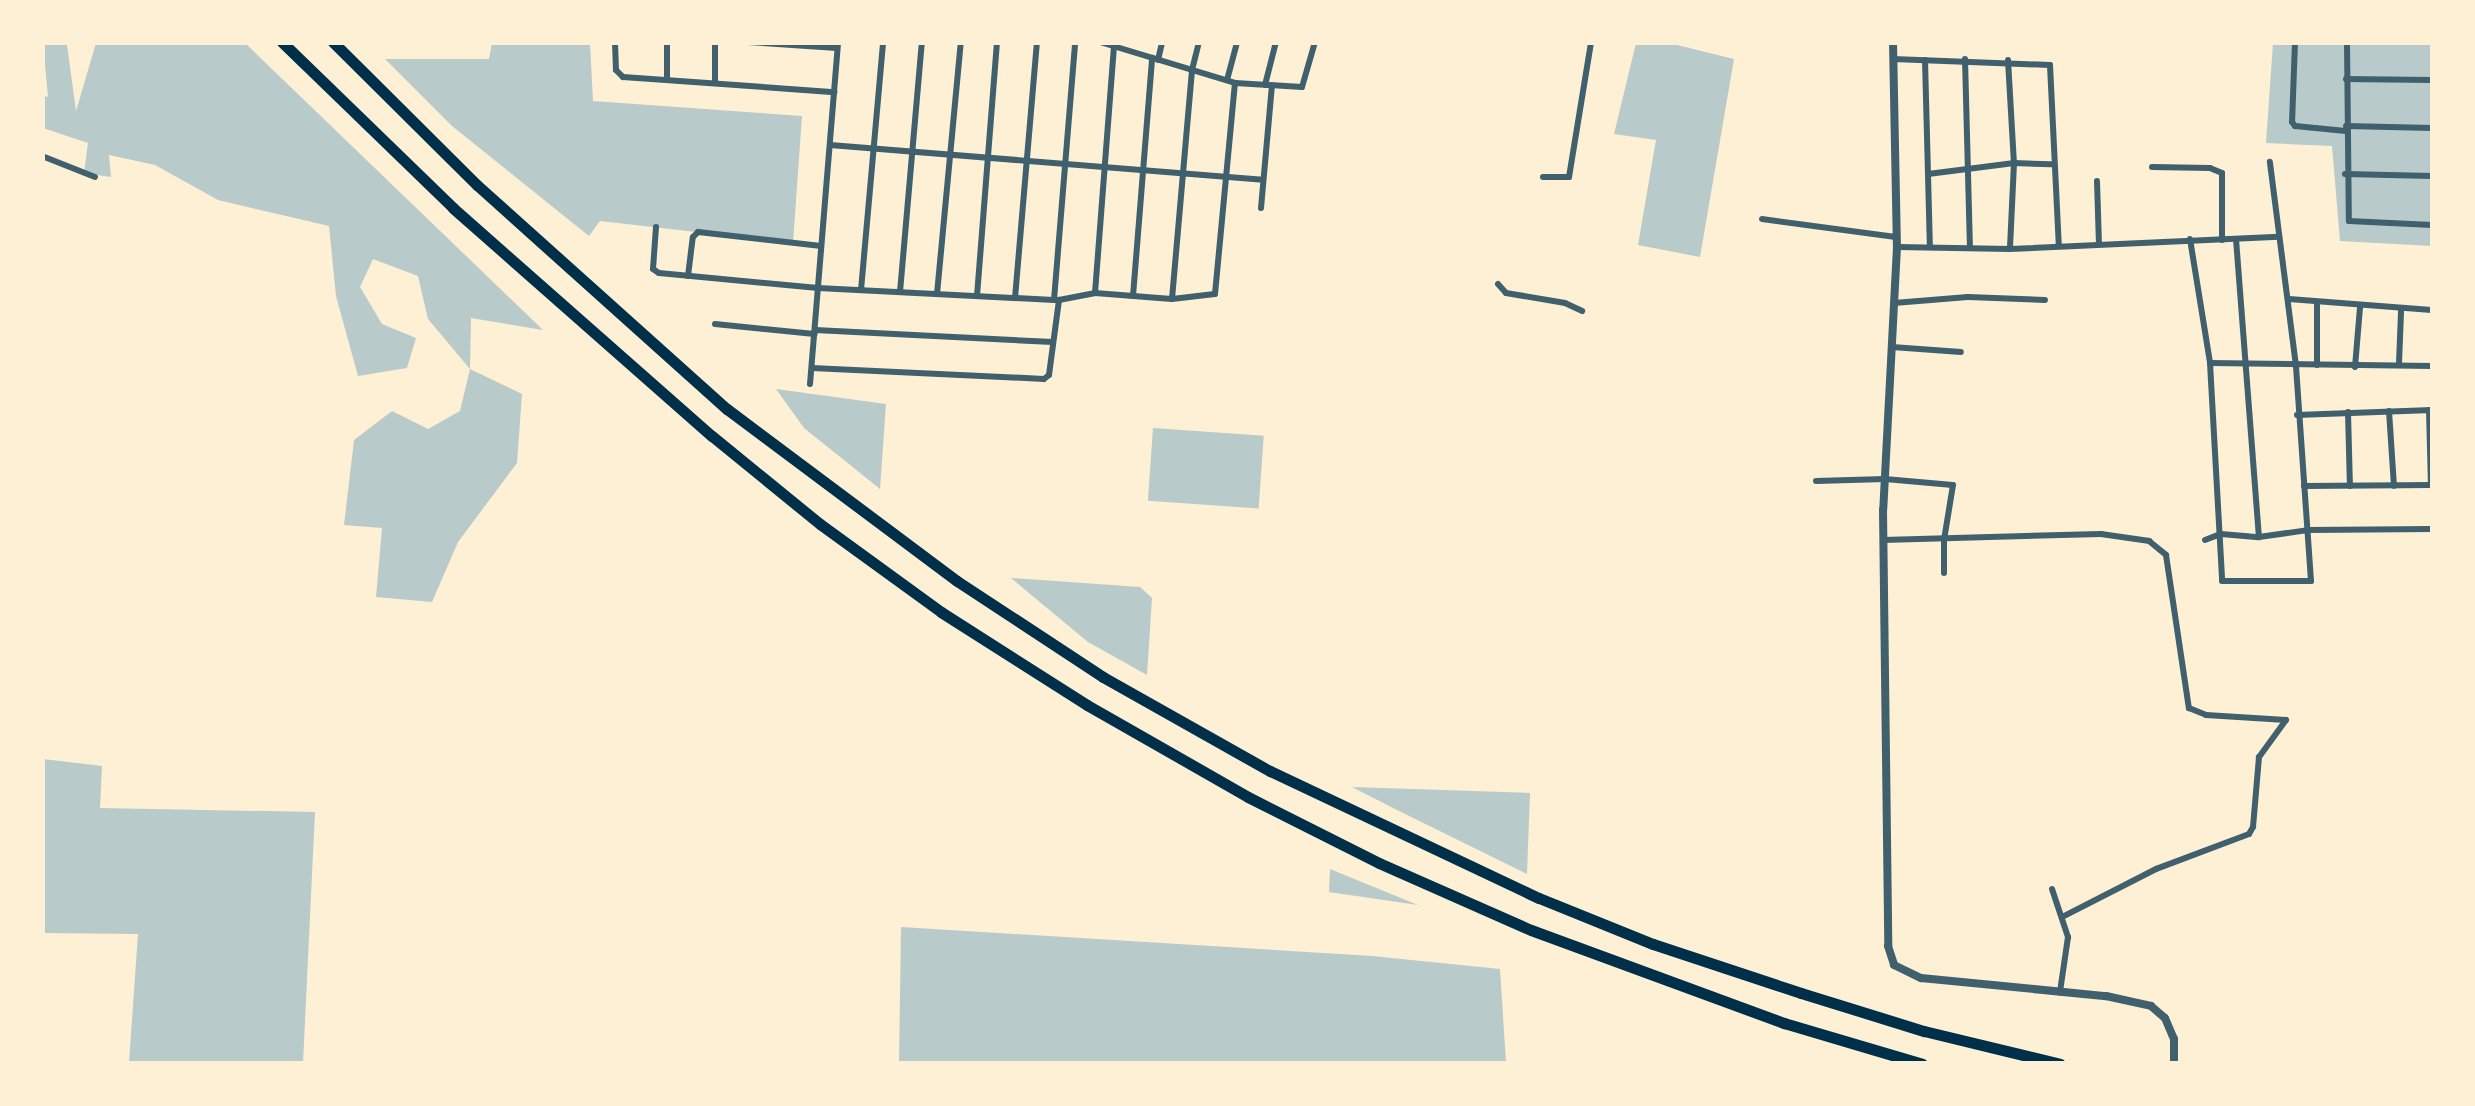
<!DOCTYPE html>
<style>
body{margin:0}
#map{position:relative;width:2475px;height:1106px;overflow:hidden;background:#fdf0d5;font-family:"Asap Condensed",sans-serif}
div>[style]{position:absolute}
.green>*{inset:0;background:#b9caca;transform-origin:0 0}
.minor>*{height:6px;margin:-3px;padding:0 3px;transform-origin:3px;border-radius:3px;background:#3f606c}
.tertiary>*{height:8px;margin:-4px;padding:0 4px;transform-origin:4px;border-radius:4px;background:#3f606c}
.motorway>*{height:11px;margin:-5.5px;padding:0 5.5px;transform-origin:5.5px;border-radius:5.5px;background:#003049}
span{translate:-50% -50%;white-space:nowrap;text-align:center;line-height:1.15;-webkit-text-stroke:9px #fdf0d5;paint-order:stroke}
.frame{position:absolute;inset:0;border:45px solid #fdf0d5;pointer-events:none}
</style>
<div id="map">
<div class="green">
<div style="clip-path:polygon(43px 43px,67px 45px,76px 111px,96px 43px,245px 43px,543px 330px,471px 318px,470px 369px,522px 394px,517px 463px,458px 542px,432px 602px,376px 597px,382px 528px,344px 525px,354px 440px,392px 411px,428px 429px,460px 411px,470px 369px,428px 319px,418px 276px,373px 259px,360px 287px,382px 324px,416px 338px,407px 368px,358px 376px,336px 296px,329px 226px,218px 200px,155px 165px,109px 155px,111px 177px,84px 173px,88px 143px,43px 128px,42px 95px,48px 97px)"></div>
<div style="clip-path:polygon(492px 43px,590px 43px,593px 101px,802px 116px,793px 243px,600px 221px,589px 236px,452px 126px,385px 59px,489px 59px)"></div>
<div style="clip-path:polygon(1636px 43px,1669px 43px,1734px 59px,1700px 257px,1638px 245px,1656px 140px,1614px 134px)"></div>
<div style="clip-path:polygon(2273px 43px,2432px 43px,2432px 246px,2340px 241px,2332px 146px,2266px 143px)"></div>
<div style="clip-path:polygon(776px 389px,886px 404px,880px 489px,804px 428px)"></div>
<div style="left:1153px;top:428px;width:111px;height:73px;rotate:4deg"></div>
<div style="clip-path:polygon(1011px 578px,1140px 587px,1152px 598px,1147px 675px,1088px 642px)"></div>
<div style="clip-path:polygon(43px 759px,102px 766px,100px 808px,315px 812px,303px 1063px,129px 1063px,138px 934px,43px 933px)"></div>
<div style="clip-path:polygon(1352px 787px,1530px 793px,1527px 874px,1399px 811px)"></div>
<div style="clip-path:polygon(1330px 869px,1418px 905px,1329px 892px)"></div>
<div style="clip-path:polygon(901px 927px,1372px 956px,1500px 969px,1506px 1063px,899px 1063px)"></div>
</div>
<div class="minor">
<div style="left:615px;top:42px;width:28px;rotate:88deg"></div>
<div style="left:616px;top:70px;width:10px;rotate:45deg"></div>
<div style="left:623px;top:77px;width:212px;rotate:4.1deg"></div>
<div style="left:667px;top:42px;width:37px;rotate:90deg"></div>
<div style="left:715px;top:42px;width:41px;rotate:90deg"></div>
<div style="left:748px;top:42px;width:89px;rotate:3.9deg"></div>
<div style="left:1100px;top:42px;width:141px;rotate:16.9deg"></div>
<div style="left:1235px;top:83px;width:67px;rotate:3.4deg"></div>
<div style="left:1302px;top:87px;width:47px;rotate:-73.9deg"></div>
<div style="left:2295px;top:42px;width:80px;rotate:92.1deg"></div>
<div style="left:2292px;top:122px;width:5px;rotate:53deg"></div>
<div style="left:2295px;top:126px;width:51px;rotate:5.6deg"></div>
<div style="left:2347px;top:42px;width:179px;rotate:89.4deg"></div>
<div style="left:2349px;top:221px;width:83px;rotate:2.8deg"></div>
<div style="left:1893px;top:59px;width:157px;rotate:2.2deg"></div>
<div style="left:2050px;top:65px;width:181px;rotate:87.2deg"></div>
<div style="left:1965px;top:59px;width:188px;rotate:88.5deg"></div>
<div style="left:1158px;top:60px;width:18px;rotate:-77deg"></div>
<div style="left:1925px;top:60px;width:187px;rotate:88.5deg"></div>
<div style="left:2008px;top:60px;width:103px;rotate:86.7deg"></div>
<div style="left:2014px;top:163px;width:86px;rotate:92.7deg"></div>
<div style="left:2346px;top:79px;width:86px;rotate:0.7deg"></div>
<div style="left:1227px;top:80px;width:39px;rotate:-75deg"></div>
<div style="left:1265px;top:85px;width:44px;rotate:-75.7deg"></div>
<div style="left:2346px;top:126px;width:86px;rotate:1.3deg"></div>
<div style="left:830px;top:145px;width:434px;rotate:4.6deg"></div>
<div style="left:42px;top:156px;width:57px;rotate:21.6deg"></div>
<div style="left:2152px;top:167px;width:58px;rotate:1deg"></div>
<div style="left:2210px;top:168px;width:13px;rotate:23deg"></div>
<div style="left:2222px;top:173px;width:67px;rotate:90deg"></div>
<div style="left:1928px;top:174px;width:87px;rotate:-7.3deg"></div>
<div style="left:2014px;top:163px;width:37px;rotate:2deg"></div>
<div style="left:2345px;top:174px;width:87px;rotate:1.3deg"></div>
<div style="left:1543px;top:177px;width:26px"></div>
<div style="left:1569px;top:177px;width:137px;rotate:-80.7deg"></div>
<div style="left:2097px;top:181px;width:63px;rotate:88.2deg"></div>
<div style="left:1261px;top:208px;width:123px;rotate:-84.9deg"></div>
<div style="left:1762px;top:219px;width:135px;rotate:7.7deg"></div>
<div style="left:656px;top:227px;width:42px;rotate:94.1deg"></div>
<div style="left:653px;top:269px;width:7px;rotate:34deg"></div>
<div style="left:659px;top:273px;width:160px;rotate:5.4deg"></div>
<div style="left:818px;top:288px;width:241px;rotate:2.9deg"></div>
<div style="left:1059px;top:300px;width:37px;rotate:-11deg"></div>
<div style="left:1095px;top:293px;width:77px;rotate:4.5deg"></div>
<div style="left:1172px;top:299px;width:43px;rotate:-6.6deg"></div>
<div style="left:1215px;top:294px;width:212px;rotate:-84.6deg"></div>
<div style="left:2190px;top:239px;width:126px;rotate:80.8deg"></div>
<div style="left:2210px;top:363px;width:218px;rotate:86.8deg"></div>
<div style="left:2222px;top:581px;width:89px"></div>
<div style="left:2311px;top:581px;width:216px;rotate:-94deg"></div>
<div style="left:2296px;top:366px;width:206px;rotate:-97.3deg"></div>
<div style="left:2236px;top:239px;width:299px;rotate:85.6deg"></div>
<div style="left:1897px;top:247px;width:113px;rotate:1deg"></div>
<div style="left:2010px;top:249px;width:269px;rotate:-2.6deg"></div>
<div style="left:688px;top:276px;width:39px;rotate:-83deg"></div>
<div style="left:693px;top:237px;width:7px;rotate:-45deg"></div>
<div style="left:698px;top:232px;width:124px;rotate:6.5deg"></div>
<div style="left:1498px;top:284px;width:12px;rotate:48deg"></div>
<div style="left:1506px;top:293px;width:60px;rotate:9.6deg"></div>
<div style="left:1565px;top:303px;width:19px;rotate:25deg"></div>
<div style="left:861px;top:290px;width:249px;rotate:-84.9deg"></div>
<div style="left:900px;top:292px;width:251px;rotate:-85deg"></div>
<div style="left:1095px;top:293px;width:247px;rotate:-85.6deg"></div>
<div style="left:937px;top:294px;width:253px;rotate:-84.6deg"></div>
<div style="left:977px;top:296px;width:255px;rotate:-85.5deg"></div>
<div style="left:1133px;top:296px;width:239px;rotate:-85.4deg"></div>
<div style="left:1015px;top:298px;width:257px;rotate:-85.1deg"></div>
<div style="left:1172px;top:299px;width:230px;rotate:-85deg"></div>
<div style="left:1192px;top:70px;width:29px;rotate:-76deg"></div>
<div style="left:2289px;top:299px;width:143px;rotate:4.4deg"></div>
<div style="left:1054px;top:300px;width:259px;rotate:-85.3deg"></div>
<div style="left:1894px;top:303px;width:74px;rotate:-4.6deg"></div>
<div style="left:1968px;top:297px;width:77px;rotate:2.2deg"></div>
<div style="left:715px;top:324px;width:100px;rotate:5.8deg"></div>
<div style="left:815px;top:330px;width:238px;rotate:2.9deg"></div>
<div style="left:1892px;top:347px;width:69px;rotate:4.1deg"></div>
<div style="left:2210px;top:363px;width:222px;rotate:0.8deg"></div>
<div style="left:2399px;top:364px;width:53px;rotate:-87.8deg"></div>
<div style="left:2317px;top:365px;width:60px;rotate:-90deg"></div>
<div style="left:2355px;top:367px;width:60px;rotate:-85.2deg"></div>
<div style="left:812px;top:368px;width:232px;rotate:2.7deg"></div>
<div style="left:1044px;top:379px;width:6px;rotate:-39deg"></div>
<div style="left:1049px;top:375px;width:76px;rotate:-82.4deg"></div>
<div style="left:810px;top:384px;width:343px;rotate:-85.3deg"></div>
<div style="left:2429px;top:410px;width:75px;rotate:88.5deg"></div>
<div style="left:2389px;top:411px;width:75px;rotate:86.2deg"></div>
<div style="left:2348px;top:412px;width:74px;rotate:88.5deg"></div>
<div style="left:2297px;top:415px;width:135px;rotate:-2.1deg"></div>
<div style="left:1816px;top:481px;width:69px;rotate:-1.7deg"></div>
<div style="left:1885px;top:479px;width:68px;rotate:5deg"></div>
<div style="left:1953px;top:485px;width:56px;rotate:99.3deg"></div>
<div style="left:1944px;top:540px;width:33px;rotate:90deg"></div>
<div style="left:2304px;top:486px;width:128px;rotate:-0.4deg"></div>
<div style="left:1883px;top:540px;width:218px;rotate:-1.6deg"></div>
<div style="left:2101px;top:534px;width:49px;rotate:8.3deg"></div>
<div style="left:2149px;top:541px;width:22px;rotate:39deg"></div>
<div style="left:2166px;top:555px;width:155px;rotate:81.5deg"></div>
<div style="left:2189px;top:708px;width:18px;rotate:22deg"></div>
<div style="left:2206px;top:715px;width:80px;rotate:3.6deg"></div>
<div style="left:2286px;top:720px;width:46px;rotate:126.1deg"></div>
<div style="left:2259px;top:757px;width:70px;rotate:94.9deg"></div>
<div style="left:2253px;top:827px;width:8px;rotate:120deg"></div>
<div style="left:2249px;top:834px;width:99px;rotate:159.4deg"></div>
<div style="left:2156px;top:869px;width:103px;rotate:152.9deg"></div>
<div style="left:2205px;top:540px;width:17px;rotate:-21deg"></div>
<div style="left:2221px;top:534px;width:38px;rotate:5deg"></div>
<div style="left:2259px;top:537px;width:49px;rotate:-8.1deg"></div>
<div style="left:2308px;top:530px;width:124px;rotate:-0.5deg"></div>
<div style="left:2052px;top:889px;width:51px;rotate:71.6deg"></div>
<div style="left:2068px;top:937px;width:56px;rotate:98.3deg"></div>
</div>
<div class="tertiary">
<div style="left:1893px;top:42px;width:205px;rotate:88.9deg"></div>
<div style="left:1897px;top:247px;width:263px;rotate:93deg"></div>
<div style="left:1883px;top:510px;width:436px;rotate:89.3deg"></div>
<div style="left:1888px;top:946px;width:20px;rotate:72deg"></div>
<div style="left:1894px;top:965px;width:30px;rotate:26deg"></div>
<div style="left:1921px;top:978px;width:186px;rotate:5.6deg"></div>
<div style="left:2106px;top:996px;width:46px;rotate:12.5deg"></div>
<div style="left:2151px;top:1006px;width:18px;rotate:41deg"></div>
<div style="left:2165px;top:1018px;width:23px;rotate:67deg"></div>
<div style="left:2174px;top:1039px;width:25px;rotate:90deg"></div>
</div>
<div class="motorway">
<div style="left:282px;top:42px;width:238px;rotate:44.1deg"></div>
<div style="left:453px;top:208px;width:345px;rotate:41.4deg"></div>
<div style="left:712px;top:436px;width:139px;rotate:39.2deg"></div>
<div style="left:820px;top:524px;width:150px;rotate:36deg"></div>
<div style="left:941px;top:612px;width:173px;rotate:32.5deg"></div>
<div style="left:1087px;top:705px;width:185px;rotate:29.7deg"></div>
<div style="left:1248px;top:797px;width:147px;rotate:26.7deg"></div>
<div style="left:1379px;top:863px;width:166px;rotate:23.8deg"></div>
<div style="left:1531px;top:930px;width:270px;rotate:20.2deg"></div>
<div style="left:1784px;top:1023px;width:144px;rotate:16.5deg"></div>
<div style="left:333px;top:42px;width:203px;rotate:44.8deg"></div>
<div style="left:477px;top:185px;width:336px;rotate:41.9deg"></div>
<div style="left:727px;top:409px;width:287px;rotate:36.8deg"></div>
<div style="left:957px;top:581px;width:175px;rotate:33.3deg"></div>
<div style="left:1103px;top:677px;width:192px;rotate:29.4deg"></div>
<div style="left:1270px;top:771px;width:297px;rotate:25.3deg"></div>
<div style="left:1539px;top:898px;width:123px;rotate:22deg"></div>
<div style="left:1653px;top:944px;width:156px;rotate:18.3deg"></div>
<div style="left:1801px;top:993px;width:129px;rotate:17.2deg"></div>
<div style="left:1924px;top:1031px;width:140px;rotate:13.6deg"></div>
</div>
<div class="frame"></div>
</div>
